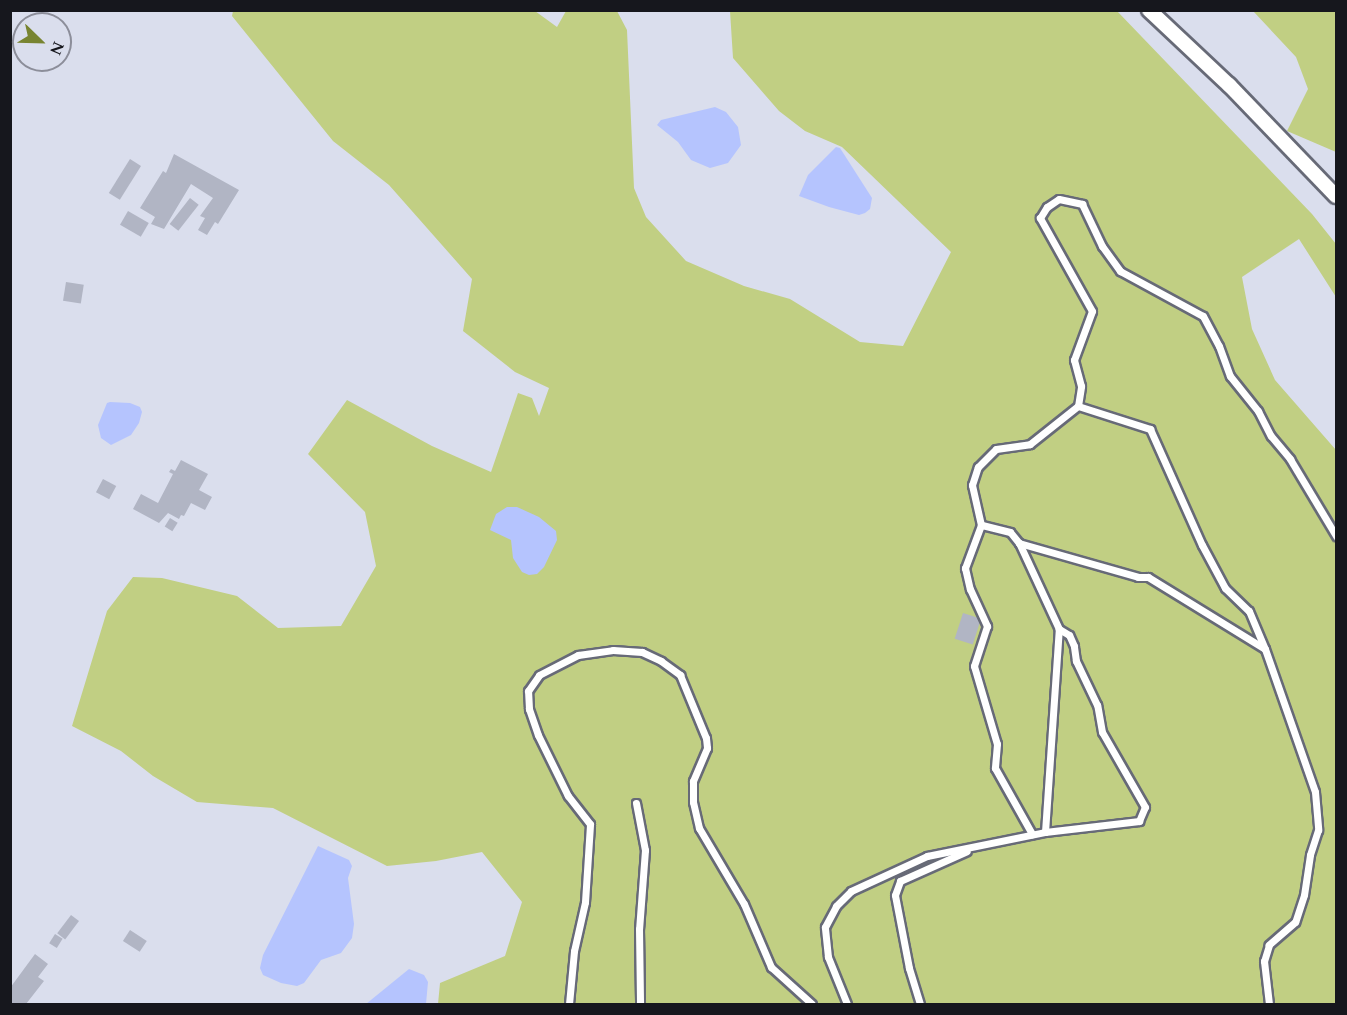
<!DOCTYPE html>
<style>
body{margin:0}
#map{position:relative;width:1347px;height:1015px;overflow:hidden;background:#dadeed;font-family:Spectral,serif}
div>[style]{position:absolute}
.green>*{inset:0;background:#c1cf83}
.water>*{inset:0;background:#b5c4fe}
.building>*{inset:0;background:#b1b5c4;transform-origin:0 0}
.roads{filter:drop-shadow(2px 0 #676a77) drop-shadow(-2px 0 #676a77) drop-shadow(0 2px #676a77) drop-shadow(0 -2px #676a77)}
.service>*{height:7px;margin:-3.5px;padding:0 3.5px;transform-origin:3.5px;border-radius:3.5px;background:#fff}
.minor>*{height:14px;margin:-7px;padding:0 7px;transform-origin:7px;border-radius:7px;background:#fff}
span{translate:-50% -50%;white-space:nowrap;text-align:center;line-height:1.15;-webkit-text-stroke:4.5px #dadeed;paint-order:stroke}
.frame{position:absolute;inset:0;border:12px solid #16171d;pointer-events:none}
.north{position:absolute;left:12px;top:12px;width:60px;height:60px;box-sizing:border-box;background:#dadeed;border:2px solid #8c8e9a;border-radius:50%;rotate:113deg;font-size:16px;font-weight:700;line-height:24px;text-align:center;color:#16171d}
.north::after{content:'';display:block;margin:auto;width:21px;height:27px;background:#788431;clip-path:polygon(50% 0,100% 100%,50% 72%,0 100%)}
</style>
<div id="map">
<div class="green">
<div style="clip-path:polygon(900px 10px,1117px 11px,1312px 214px,1336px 244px,1336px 297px,1299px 239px,1242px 277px,1252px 329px,1275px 380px,1336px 450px,1336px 1004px,438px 1004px,440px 983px,505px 956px,522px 902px,482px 852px,436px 861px,387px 866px,273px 808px,197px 802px,153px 776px,121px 751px,72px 726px,107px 611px,133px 577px,162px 578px,237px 596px,278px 628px,341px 626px,376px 566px,365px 512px,308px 454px,347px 400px,432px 446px,491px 472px,518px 393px,532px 398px,539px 416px,549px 388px,515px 372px,463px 331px,472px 279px,389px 185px,333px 141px,232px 16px,233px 11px,535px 11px,557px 27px,566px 11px,617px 11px,627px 30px,634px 188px,646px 217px,686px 261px,744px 286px,790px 299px,860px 342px,903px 346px,951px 252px,842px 147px,805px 131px,779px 111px,733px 58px,730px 11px)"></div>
<div style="clip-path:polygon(1253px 11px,1336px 11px,1336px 152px,1287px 131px,1308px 89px,1296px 57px)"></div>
</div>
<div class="water">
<div style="clip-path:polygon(715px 107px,726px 112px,738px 127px,741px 145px,728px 163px,710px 168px,691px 160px,678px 142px,657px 125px,661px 120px)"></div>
<div style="clip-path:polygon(836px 147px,840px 148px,872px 198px,870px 209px,865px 213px,859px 215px,829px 207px,799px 196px,808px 175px)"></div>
<div style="clip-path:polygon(110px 402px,130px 403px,140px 407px,142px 412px,139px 423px,131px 435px,111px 445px,101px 438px,98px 425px,107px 403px)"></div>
<div style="clip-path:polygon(507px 507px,517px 507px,539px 517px,556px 531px,557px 540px,544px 567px,537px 574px,529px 575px,522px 572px,513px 558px,511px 540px,490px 530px,496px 514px)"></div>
<div style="clip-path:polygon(318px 846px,349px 860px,352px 866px,348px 878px,354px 924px,352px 938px,341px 953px,321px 960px,304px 983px,297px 986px,281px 983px,263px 975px,260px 968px,263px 955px)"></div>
<div style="clip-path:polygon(409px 969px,424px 975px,428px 982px,426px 1004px,366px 1004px)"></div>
</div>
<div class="building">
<div style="clip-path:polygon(174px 154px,239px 190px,218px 224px,215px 222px,207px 235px,198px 230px,205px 218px,200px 216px,213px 198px,191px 184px,164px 229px,151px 224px,155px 217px,140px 208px,163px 171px,166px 173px)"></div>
<div style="left:130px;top:159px;width:13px;height:40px;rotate:32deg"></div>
<div style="left:190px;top:198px;width:11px;height:33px;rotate:38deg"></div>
<div style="left:128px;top:211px;width:24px;height:16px;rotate:30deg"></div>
<div style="left:66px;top:282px;width:18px;height:19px;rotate:9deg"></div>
<div style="clip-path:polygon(181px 460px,208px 474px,199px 490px,212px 497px,205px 510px,191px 503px,184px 516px,181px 515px,179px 519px,168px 513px,159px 523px,133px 509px,141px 494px,158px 503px,173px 474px,169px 472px,171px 469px,175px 471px)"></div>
<div style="left:103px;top:479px;width:15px;height:15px;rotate:28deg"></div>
<div style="left:170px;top:518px;width:9px;height:10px;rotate:32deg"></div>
<div style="left:963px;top:613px;width:19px;height:27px;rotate:18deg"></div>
<div style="left:71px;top:915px;width:10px;height:23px;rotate:37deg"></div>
<div style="left:130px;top:930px;width:20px;height:13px;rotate:33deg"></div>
<div style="left:55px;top:934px;width:9px;height:11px;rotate:32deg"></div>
<div style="clip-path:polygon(35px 954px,48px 964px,38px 977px,44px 981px,26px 1004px,10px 1004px,10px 988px)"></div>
</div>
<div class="roads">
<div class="service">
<div style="left:1078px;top:406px;width:20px;rotate:-81deg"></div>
<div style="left:1081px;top:386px;width:27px;rotate:-105deg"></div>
<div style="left:1074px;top:360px;width:52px;rotate:-69.8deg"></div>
<div style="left:1092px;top:311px;width:107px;rotate:-119.2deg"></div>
<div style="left:1040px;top:218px;width:13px;rotate:-58deg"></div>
<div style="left:1047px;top:207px;width:14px;rotate:-34deg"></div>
<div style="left:1059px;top:199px;width:24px;rotate:12deg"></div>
<div style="left:1082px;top:204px;width:47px;rotate:64.5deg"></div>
<div style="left:1102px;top:246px;width:31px;rotate:54deg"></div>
<div style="left:1120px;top:271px;width:94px;rotate:28.5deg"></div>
<div style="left:1203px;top:316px;width:34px;rotate:62deg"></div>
<div style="left:1219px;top:346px;width:32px;rotate:70deg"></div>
<div style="left:1230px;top:376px;width:45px;rotate:51.3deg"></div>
<div style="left:1258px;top:411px;width:28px;rotate:63deg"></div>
<div style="left:1271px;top:436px;width:30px;rotate:50deg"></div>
<div style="left:1290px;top:459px;width:90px;rotate:59.1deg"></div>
<div style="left:981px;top:525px;width:46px;rotate:110.4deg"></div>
<div style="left:965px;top:568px;width:22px;rotate:77deg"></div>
<div style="left:970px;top:589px;width:41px;rotate:65.3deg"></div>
<div style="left:987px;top:626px;width:42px;rotate:108deg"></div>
<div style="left:974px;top:666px;width:81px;rotate:73.6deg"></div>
<div style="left:997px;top:744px;width:24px;rotate:95deg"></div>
<div style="left:995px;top:768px;width:76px;rotate:60.7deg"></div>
<div style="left:1019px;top:543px;width:14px;rotate:-129deg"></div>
<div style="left:1010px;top:532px;width:30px;rotate:-166deg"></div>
<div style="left:981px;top:525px;width:41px;rotate:-102.7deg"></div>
<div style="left:972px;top:485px;width:19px;rotate:-72deg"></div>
<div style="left:978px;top:467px;width:25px;rotate:-45deg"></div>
<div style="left:996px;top:449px;width:34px;rotate:-8deg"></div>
<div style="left:1030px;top:444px;width:61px;rotate:-38.4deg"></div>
<div style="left:1078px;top:406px;width:76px;rotate:17.7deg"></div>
<div style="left:1150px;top:429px;width:127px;rotate:65.9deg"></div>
<div style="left:1202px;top:545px;width:49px;rotate:61.9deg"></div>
<div style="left:1225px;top:588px;width:33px;rotate:44deg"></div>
<div style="left:1249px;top:611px;width:41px;rotate:67.2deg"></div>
<div style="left:1265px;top:649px;width:151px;rotate:70.7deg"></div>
<div style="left:1315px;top:792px;width:38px;rotate:85deg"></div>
<div style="left:1318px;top:830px;width:26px;rotate:108deg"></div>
<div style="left:1310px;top:855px;width:40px;rotate:98.5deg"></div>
<div style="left:1304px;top:895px;width:28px;rotate:108deg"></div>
<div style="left:1295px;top:922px;width:35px;rotate:139deg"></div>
<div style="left:1269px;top:945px;width:17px;rotate:107deg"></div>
<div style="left:1264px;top:961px;width:43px;rotate:83.4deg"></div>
<div style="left:636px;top:803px;width:48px;rotate:79.2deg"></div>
<div style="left:645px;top:850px;width:79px;rotate:94.3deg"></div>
<div style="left:639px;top:929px;width:75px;rotate:89.2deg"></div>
<div style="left:1045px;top:832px;width:203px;rotate:-86.1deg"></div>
<div style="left:569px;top:1004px;width:53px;rotate:-84.6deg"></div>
<div style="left:574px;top:951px;width:50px;rotate:-77.3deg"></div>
<div style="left:585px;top:902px;width:78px;rotate:-86.3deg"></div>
<div style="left:590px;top:824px;width:36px;rotate:-128deg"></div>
<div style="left:568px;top:796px;width:68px;rotate:-116.2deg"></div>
<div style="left:538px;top:735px;width:28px;rotate:-109deg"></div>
<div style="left:529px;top:709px;width:18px;rotate:-93deg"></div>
<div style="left:528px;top:691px;width:19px;rotate:-55deg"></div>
<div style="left:539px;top:675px;width:44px;rotate:-27.1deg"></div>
<div style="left:578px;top:655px;width:35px;rotate:-8deg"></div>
<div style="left:613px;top:650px;width:29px;rotate:4deg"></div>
<div style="left:642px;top:652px;width:21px;rotate:25deg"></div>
<div style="left:661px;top:661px;width:24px;rotate:36deg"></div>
<div style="left:680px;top:675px;width:68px;rotate:67.6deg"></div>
<div style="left:706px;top:738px;width:10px;rotate:84deg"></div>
<div style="left:707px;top:748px;width:36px;rotate:113deg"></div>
<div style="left:693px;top:781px;width:21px;rotate:90deg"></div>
<div style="left:693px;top:802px;width:27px;rotate:77deg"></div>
<div style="left:699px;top:828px;width:88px;rotate:59.4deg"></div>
<div style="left:744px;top:904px;width:69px;rotate:66.8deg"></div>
<div style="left:771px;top:967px;width:55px;rotate:42.1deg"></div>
<div style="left:847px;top:1004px;width:51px;rotate:-112deg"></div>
<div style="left:828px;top:957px;width:30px;rotate:-96deg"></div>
<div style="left:825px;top:927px;width:24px;rotate:-62deg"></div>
<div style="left:836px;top:906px;width:21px;rotate:-45deg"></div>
<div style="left:851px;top:891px;width:84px;rotate:-24.7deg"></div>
<div style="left:927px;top:856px;width:120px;rotate:-11.5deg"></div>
<div style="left:1045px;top:832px;width:95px;rotate:-6.7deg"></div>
<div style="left:1139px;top:821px;width:15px;rotate:-67deg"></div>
<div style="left:1145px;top:807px;width:86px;rotate:-119.8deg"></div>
<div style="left:1102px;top:732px;width:27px;rotate:-100deg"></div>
<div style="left:1097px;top:705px;width:49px;rotate:-115.5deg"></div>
<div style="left:1076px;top:661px;width:15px;rotate:-98deg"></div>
<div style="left:1074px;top:646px;width:12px;rotate:-114deg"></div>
<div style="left:1069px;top:635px;width:12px;rotate:-149deg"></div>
<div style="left:1059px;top:629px;width:95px;rotate:-114.9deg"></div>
<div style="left:1019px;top:543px;width:124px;rotate:15.9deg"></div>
<div style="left:1138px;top:577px;width:10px"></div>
<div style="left:1148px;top:577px;width:137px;rotate:31.6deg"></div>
<div style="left:920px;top:1004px;width:38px;rotate:-107deg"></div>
<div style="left:909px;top:968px;width:74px;rotate:-100.9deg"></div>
<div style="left:895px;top:895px;width:15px;rotate:-70deg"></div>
<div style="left:900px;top:881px;width:73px;rotate:-24.1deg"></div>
</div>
<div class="minor">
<div style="left:1149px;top:10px;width:110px;rotate:43.2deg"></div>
<div style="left:1229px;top:85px;width:154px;rotate:46.1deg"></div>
</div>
</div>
<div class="frame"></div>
<div class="north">N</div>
</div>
